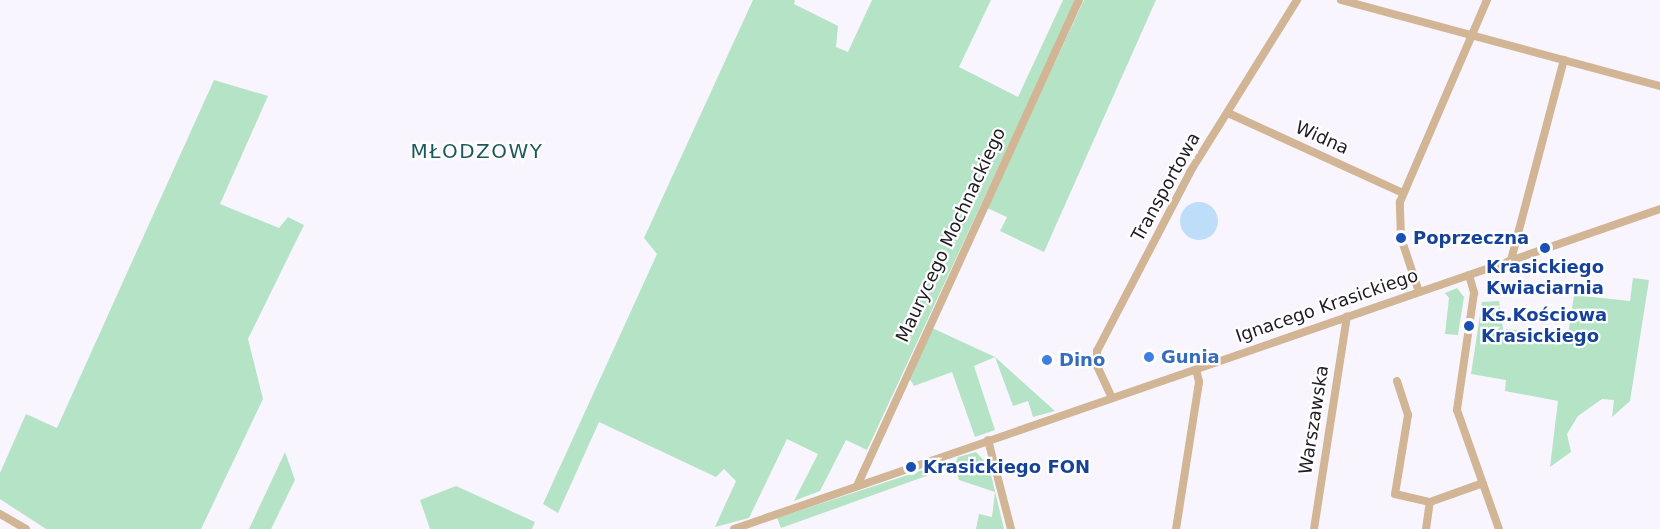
<!DOCTYPE html>
<meta charset="utf-8">
<style>
body{margin:0}
#map{position:relative;width:1660px;height:529px;overflow:hidden;background:#f9f5ff;font-family:"DejaVu Sans",sans-serif}
div>[style]{position:absolute}
.green>*{inset:0;background:#b4e3c6}
.water>*{inset:0;background:#bdddf9}
.round{border-radius:50%}
.minor>*{height:8px;margin:-4px;padding:0 4px;transform-origin:4px;border-radius:4px;background:#d2b594}
.dots>*{width:16px;height:16px;translate:-50% -50%;box-sizing:border-box;border:3px solid #fff;border-radius:50%}
span{translate:-50% -50%;white-space:nowrap;text-align:center;line-height:1.15;-webkit-text-stroke:4.5px #fff;paint-order:stroke}
.street-label{font-size:18px;color:#1e1b21}
.transit-label{font-size:18px;color:#164399;font-weight:700}
.left{translate:0 -50%;text-align:left}
.shop-label{font-size:18px;color:#366cbe;font-weight:700}
.neighbourhood-label{font-size:20px;color:#1e585f;letter-spacing:1.5px}
</style>
<div id="map">
<div class="green">
<div style="clip-path:polygon(753px 0,795px 0,794px 4px,838px 26px,836px 47px,848px 52px,872px 0,991px 0,959px 67px,1018px 97px,1063px 0,1076px 0,867px 450px,846px 440px,820px 491px,794px 501px,818px 454px,787px 439px,749px 518px,715px 527px,736px 481px,724px 469px,716px 477px,599px 422px,558px 513px,543px 504px,657px 254px,644px 238px)"></div>
<div style="clip-path:polygon(1084px 0,1156px 0,1044px 252px,1000px 231px,1007px 217px,987px 208px)"></div>
<div style="clip-path:polygon(214px 80px,268px 96px,220px 204px,279px 228px,288px 217px,304px 225px,248px 339px,263px 399px,201px 529px,46px 529px,0 499px,0 473px,26px 414px,57px 428px)"></div>
<div style="clip-path:polygon(1633px 278px,1649px 280px,1630px 401px,1612px 417px,1614px 400px,1602px 399px,1578px 416px,1567px 434px,1571px 452px,1550px 467px,1558px 401px,1505px 391px,1506px 380px,1471px 374px,1482px 302px,1499px 301px,1503px 329px,1568px 335px,1574px 295px,1630px 301px)"></div>
<div style="clip-path:polygon(1457px 288px,1464px 297px,1458px 335px,1445px 334px,1449px 298px,1445px 293px)"></div>
<div style="clip-path:polygon(930px 327px,995px 357px,1055px 411px,1033px 417px,1028px 401px,1013px 406px,995px 357px,974px 366px,995px 430px,975px 437px,952px 372px,914px 386px,908px 376px)"></div>
<div style="clip-path:polygon(285px 452px,295px 480px,271px 529px,249px 529px)"></div>
<div style="clip-path:polygon(976px 452px,989px 466px,1004px 529px,976px 529px,979px 514px,992px 517px,995px 492px,959px 480px,954px 467px,958px 457px)"></div>
<div style="clip-path:polygon(935px 466px,943px 470px,781px 528px,777px 518px)"></div>
<div style="clip-path:polygon(456px 486px,535px 522px,532px 529px,430px 529px,420px 500px)"></div>
</div>
<div class="water">
<div class="round" style="left:1180px;top:202px;width:38px;height:38px"></div>
</div>
<div class="minor">
<div style="left:1341px;top:0;width:330px;rotate:15.1deg"></div>
<div style="left:1228px;top:113px;width:192px;rotate:24.6deg"></div>
<div style="left:1511px;top:260px;width:207px;rotate:-75.2deg"></div>
<div style="left:1469px;top:275px;width:19px;rotate:74deg"></div>
<div style="left:1474px;top:293px;width:118px;rotate:98.3deg"></div>
<div style="left:1457px;top:410px;width:126px;rotate:70.6deg"></div>
<div style="left:1419px;top:292px;width:57px;rotate:-108.4deg"></div>
<div style="left:1401px;top:238px;width:36px;rotate:-92deg"></div>
<div style="left:1400px;top:202px;width:220px;rotate:-66.7deg"></div>
<div style="left:1397px;top:381px;width:36px;rotate:72deg"></div>
<div style="left:1408px;top:415px;width:80px;rotate:99.3deg"></div>
<div style="left:1395px;top:494px;width:36px;rotate:13deg"></div>
<div style="left:1430px;top:502px;width:56px;rotate:-19.7deg"></div>
<div style="left:1112px;top:398px;width:35px;rotate:-115deg"></div>
<div style="left:1097px;top:366px;width:15px;rotate:-90deg"></div>
<div style="left:1097px;top:351px;width:202px;rotate:-62.5deg"></div>
<div style="left:1190px;top:172px;width:203px;rotate:-58.1deg"></div>
<div style="left:988px;top:440px;width:92px;rotate:75.5deg"></div>
<div style="left:857px;top:486px;width:534px;rotate:-65.45deg"></div>
<div style="left:0;top:514px;width:30px;rotate:30deg"></div>
<div style="left:734px;top:529px;width:980px;rotate:-19.06deg"></div>
<div style="left:1176px;top:529px;width:149px;rotate:-81.1deg"></div>
<div style="left:1199px;top:382px;width:13px;rotate:-103deg"></div>
<div style="left:1314px;top:529px;width:215px;rotate:-81.2deg"></div>
<div style="left:1426px;top:529px;width:27px;rotate:-82deg"></div>
</div>
<div class="dots">
<div style="left:1401px;top:238px;background:#1a4fb4"></div>
<div style="left:1545px;top:248px;background:#1a4fb4"></div>
<div style="left:1469px;top:326px;background:#1a4fb4"></div>
<div style="left:1149px;top:357px;background:#3f7fe0"></div>
<div style="left:1047px;top:360px;background:#3f7fe0"></div>
<div style="left:911px;top:467px;background:#1a4fb4"></div>
</div>
<div class="street-label">
<span style="left:1322px;top:138px;rotate:24deg">Widna</span>
<span style="left:1166px;top:187px;rotate:-61deg">Transportowa</span>
<span style="left:951px;top:235px;rotate:-65deg">Maurycego Mochnackiego</span>
<span style="left:1327px;top:306px;rotate:-19deg">Ignacego Krasickiego</span>
<span style="left:1314px;top:420px;rotate:-81deg">Warszawska</span>
</div>
<div class="transit-label">
<span class="left" style="left:1413px;top:238px">Poprzeczna</span>
<span style="left:1545px;top:278px">Krasickiego<br>Kwiaciarnia</span>
<span class="left" style="left:1481px;top:326px">Ks.Kościowa<br>Krasickiego</span>
<span class="left" style="left:923px;top:467px">Krasickiego FON</span>
</div>
<div class="shop-label">
<span class="left" style="left:1161px;top:357px">Gunia</span>
<span class="left" style="left:1059px;top:360px">Dino</span>
</div>
<div class="neighbourhood-label">
<span style="left:477px;top:151px">MŁODZOWY</span>
</div>
</div>
